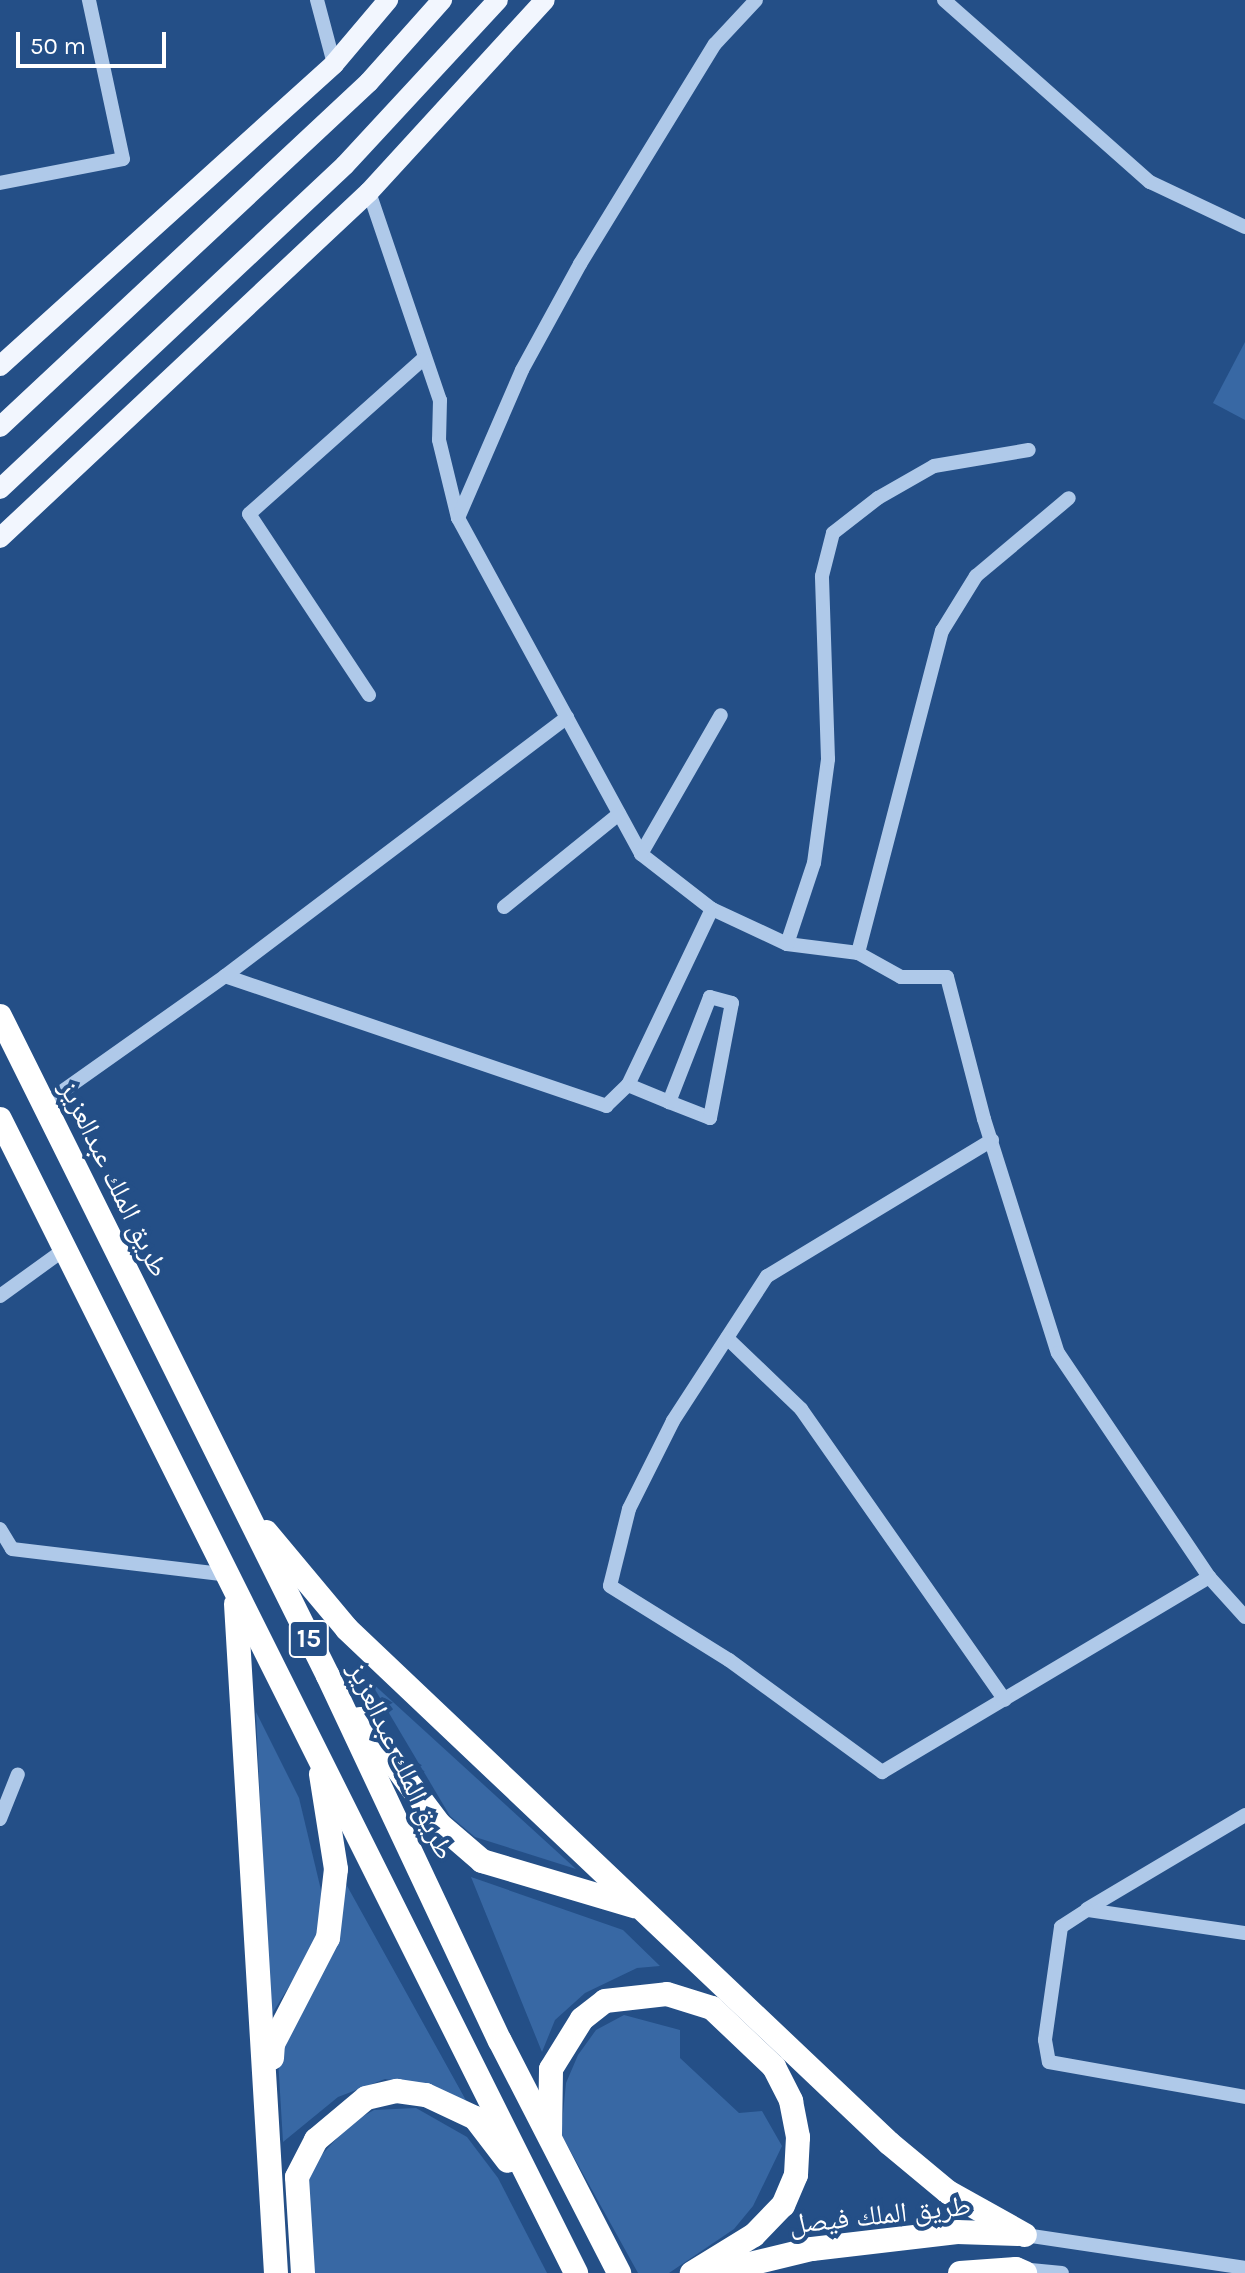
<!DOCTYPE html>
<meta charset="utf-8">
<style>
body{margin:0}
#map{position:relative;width:1245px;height:2273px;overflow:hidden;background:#244f87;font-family:Karla,"Noto Naskh Arabic",sans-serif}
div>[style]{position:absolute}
.green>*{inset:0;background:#3868a4}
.minor>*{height:14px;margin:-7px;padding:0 7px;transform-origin:7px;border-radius:7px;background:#afc9e9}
.major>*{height:20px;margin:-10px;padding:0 10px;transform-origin:10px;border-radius:10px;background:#f2f6fe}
.highway>*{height:24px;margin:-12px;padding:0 12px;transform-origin:12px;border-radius:12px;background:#fff}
span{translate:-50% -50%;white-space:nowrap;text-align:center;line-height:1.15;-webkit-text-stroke:8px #244f87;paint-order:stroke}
.shield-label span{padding:2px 6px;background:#244f87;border:2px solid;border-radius:6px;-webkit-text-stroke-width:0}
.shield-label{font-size:26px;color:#fff;font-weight:700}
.street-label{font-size:28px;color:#fff}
.scale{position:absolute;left:16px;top:32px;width:150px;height:36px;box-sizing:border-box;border:4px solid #fff;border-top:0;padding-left:10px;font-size:24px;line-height:28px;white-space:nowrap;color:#fff;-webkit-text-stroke:6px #244f87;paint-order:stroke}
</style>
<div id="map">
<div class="green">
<div style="clip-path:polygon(1245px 342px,1245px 420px,1213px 403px)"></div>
<div style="clip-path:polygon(370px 1681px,576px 1869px,475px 1837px,450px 1816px)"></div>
<div style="clip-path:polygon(256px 1712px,299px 1798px,326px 1911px,308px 1956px,270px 2017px)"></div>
<div style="clip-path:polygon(471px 1877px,623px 1930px,660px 1966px,637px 1968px,585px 1993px,555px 2020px,542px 2052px)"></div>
<div style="clip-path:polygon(346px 1884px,468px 2104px,434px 2086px,385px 2079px,338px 2097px,283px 2142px,278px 2059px)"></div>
<div style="clip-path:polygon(624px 2015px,680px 2030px,680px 2058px,739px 2113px,762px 2111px,782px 2146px,753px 2206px,734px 2229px,669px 2273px,638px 2273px,561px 2134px,566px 2083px,578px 2055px,596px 2030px)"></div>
<div style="clip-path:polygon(416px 2108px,467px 2137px,498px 2178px,547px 2273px,308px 2273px,304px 2174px,351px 2123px,374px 2110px)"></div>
</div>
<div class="minor">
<div style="left:317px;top:0;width:66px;rotate:75.1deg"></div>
<div style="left:944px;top:0;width:275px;rotate:41.5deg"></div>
<div style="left:1150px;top:182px;width:105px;rotate:25.3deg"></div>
<div style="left:0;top:183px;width:125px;rotate:-11deg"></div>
<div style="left:123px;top:159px;width:163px;rotate:-102.1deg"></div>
<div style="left:369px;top:192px;width:220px;rotate:71.2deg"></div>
<div style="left:440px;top:400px;width:40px;rotate:91.4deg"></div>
<div style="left:439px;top:440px;width:80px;rotate:76.3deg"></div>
<div style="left:458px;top:518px;width:383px;rotate:61.4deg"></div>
<div style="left:641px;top:854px;width:90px;rotate:37.8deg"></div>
<div style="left:712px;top:909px;width:83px;rotate:25deg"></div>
<div style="left:787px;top:944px;width:72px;rotate:7.2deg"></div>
<div style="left:858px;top:953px;width:49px;rotate:29.2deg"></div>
<div style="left:901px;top:977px;width:46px"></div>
<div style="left:947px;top:977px;width:147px;rotate:75.4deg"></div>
<div style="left:984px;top:1119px;width:245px;rotate:72.5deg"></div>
<div style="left:1058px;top:1353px;width:270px;rotate:56deg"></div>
<div style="left:1209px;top:1577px;width:54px;rotate:48deg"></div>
<div style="left:458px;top:518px;width:161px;rotate:-66.6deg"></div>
<div style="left:522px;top:370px;width:121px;rotate:-61.3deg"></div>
<div style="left:580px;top:264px;width:258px;rotate:-58.5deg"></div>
<div style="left:715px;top:44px;width:60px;rotate:-47deg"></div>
<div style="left:369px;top:695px;width:217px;rotate:-123.5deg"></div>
<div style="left:249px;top:514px;width:232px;rotate:-41.7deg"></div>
<div style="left:641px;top:854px;width:160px;rotate:-60.1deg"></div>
<div style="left:504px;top:907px;width:148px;rotate:-39deg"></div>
<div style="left:787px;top:944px;width:85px;rotate:-71.6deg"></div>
<div style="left:814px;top:863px;width:105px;rotate:-82.3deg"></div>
<div style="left:828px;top:759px;width:183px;rotate:-91.9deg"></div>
<div style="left:822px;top:576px;width:44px;rotate:-75.7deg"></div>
<div style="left:833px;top:533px;width:57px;rotate:-37.9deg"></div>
<div style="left:878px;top:498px;width:64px;rotate:-29.7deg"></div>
<div style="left:934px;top:466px;width:96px;rotate:-9.6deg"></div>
<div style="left:858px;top:953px;width:333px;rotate:-75.4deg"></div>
<div style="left:942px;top:631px;width:65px;rotate:-58.3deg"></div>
<div style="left:976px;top:576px;width:121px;rotate:-40deg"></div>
<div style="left:225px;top:976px;width:403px;rotate:18.8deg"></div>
<div style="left:606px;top:1106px;width:30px;rotate:-44deg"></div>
<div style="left:628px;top:1085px;width:44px;rotate:22.5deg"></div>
<div style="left:669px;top:1102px;width:44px;rotate:21.3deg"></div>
<div style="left:710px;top:1118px;width:117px;rotate:-79.2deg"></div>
<div style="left:732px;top:1003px;width:23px;rotate:-165deg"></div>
<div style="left:710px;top:997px;width:113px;rotate:111.3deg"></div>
<div style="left:628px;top:1085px;width:195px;rotate:-64.5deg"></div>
<div style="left:43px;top:1105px;width:223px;rotate:-35.3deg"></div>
<div style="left:225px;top:976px;width:429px;rotate:-37.1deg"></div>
<div style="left:992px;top:1140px;width:263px;rotate:148.8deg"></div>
<div style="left:767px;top:1276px;width:173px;rotate:123deg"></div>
<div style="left:673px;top:1421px;width:98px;rotate:116.6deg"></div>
<div style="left:629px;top:1509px;width:79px;rotate:103.9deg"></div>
<div style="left:610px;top:1586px;width:140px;rotate:31.9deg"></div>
<div style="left:729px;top:1660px;width:190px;rotate:36.2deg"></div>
<div style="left:882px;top:1772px;width:381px;rotate:-30.8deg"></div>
<div style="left:0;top:1296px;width:80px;rotate:-35.9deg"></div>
<div style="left:727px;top:1338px;width:103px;rotate:43.8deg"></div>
<div style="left:801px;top:1409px;width:355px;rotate:55deg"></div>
<div style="left:0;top:1529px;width:23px;rotate:59deg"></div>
<div style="left:12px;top:1549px;width:219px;rotate:6.8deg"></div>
<div style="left:0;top:1819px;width:48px;rotate:-68.2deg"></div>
<div style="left:1087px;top:1909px;width:184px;rotate:-30.7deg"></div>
<div style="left:1245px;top:1933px;width:160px;rotate:-171.7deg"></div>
<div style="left:1087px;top:1910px;width:31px;rotate:147deg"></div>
<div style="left:1061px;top:1927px;width:114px;rotate:98.1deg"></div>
<div style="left:1045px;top:2040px;width:22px;rotate:80deg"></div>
<div style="left:1049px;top:2062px;width:199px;rotate:10.1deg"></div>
<div style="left:1025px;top:2235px;width:222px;rotate:8.5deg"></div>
<div style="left:1020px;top:2269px;width:42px;rotate:5.4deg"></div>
</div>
<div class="major">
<div style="left:0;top:366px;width:450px;rotate:-42.1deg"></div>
<div style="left:334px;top:64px;width:84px;rotate:-49.8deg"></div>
<div style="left:0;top:427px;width:505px;rotate:-43.07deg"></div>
<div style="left:369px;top:82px;width:110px;rotate:-48.3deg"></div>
<div style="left:0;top:489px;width:473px;rotate:-43.2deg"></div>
<div style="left:345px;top:165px;width:225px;rotate:-47.2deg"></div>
<div style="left:0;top:538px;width:506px;rotate:-43.16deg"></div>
<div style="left:369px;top:192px;width:260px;rotate:-47.5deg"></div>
</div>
<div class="highway">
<div style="left:0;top:1016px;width:737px;rotate:63.57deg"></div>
<div style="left:328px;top:1676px;width:403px;rotate:64.8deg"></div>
<div style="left:500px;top:2041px;width:261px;rotate:62.8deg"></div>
<div style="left:0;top:1119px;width:1290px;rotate:63.47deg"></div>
<div style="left:266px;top:1532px;width:126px;rotate:50.1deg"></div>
<div style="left:347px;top:1629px;width:747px;rotate:43.48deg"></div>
<div style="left:889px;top:2143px;width:77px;rotate:39.7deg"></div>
<div style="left:948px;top:2192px;width:88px;rotate:29.2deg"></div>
<div style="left:236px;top:1604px;width:670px;rotate:86.58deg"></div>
<div style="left:360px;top:1719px;width:131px;rotate:53deg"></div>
<div style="left:439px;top:1824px;width:57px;rotate:40.7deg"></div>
<div style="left:482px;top:1861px;width:159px;rotate:16.5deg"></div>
<div style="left:272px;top:2058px;width:14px;rotate:-86deg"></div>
<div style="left:273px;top:2044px;width:119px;rotate:-62.6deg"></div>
<div style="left:328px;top:1938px;width:69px;rotate:-83.4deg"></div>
<div style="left:336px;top:1869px;width:96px;rotate:-99deg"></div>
<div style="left:550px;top:2134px;width:65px;rotate:-89.1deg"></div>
<div style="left:551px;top:2069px;width:59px;rotate:-58.2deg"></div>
<div style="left:582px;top:2019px;width:29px;rotate:-38deg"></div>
<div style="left:605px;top:2001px;width:62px;rotate:-6.4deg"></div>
<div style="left:667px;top:1994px;width:47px;rotate:17.3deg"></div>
<div style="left:712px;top:2008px;width:86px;rotate:43.6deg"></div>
<div style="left:774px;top:2067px;width:38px;rotate:63deg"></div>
<div style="left:791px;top:2101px;width:37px;rotate:79deg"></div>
<div style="left:798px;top:2137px;width:38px;rotate:93deg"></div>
<div style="left:796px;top:2175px;width:33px;rotate:113deg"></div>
<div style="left:783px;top:2205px;width:42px;rotate:134deg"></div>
<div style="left:754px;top:2235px;width:73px;rotate:148.5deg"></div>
<div style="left:303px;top:2273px;width:96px;rotate:-93.6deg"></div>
<div style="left:297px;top:2177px;width:42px;rotate:-62.8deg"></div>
<div style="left:316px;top:2140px;width:65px;rotate:-40deg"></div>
<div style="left:366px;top:2098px;width:32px;rotate:-13deg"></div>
<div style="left:397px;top:2091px;width:29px;rotate:8deg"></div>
<div style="left:426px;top:2095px;width:54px;rotate:25.1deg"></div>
<div style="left:475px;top:2118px;width:54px;rotate:52.5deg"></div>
<div style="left:712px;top:2273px;width:103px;rotate:-13.5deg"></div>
<div style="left:812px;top:2249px;width:146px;rotate:-6.7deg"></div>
<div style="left:957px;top:2232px;width:61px;rotate:1.9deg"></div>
<div style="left:960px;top:2273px;width:56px;rotate:-4.1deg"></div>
<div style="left:1016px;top:2269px;width:10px;rotate:24deg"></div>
</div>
<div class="shield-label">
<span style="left:309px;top:1639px">15</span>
</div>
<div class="street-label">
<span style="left:114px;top:1179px;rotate:64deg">طريق الملك عبدالعزيز</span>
<span style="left:401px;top:1761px;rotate:65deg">طريق الملك عبدالعزيز</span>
<span style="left:880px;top:2215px;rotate:-6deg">طريق الملك فيصل</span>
</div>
<div class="scale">50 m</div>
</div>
